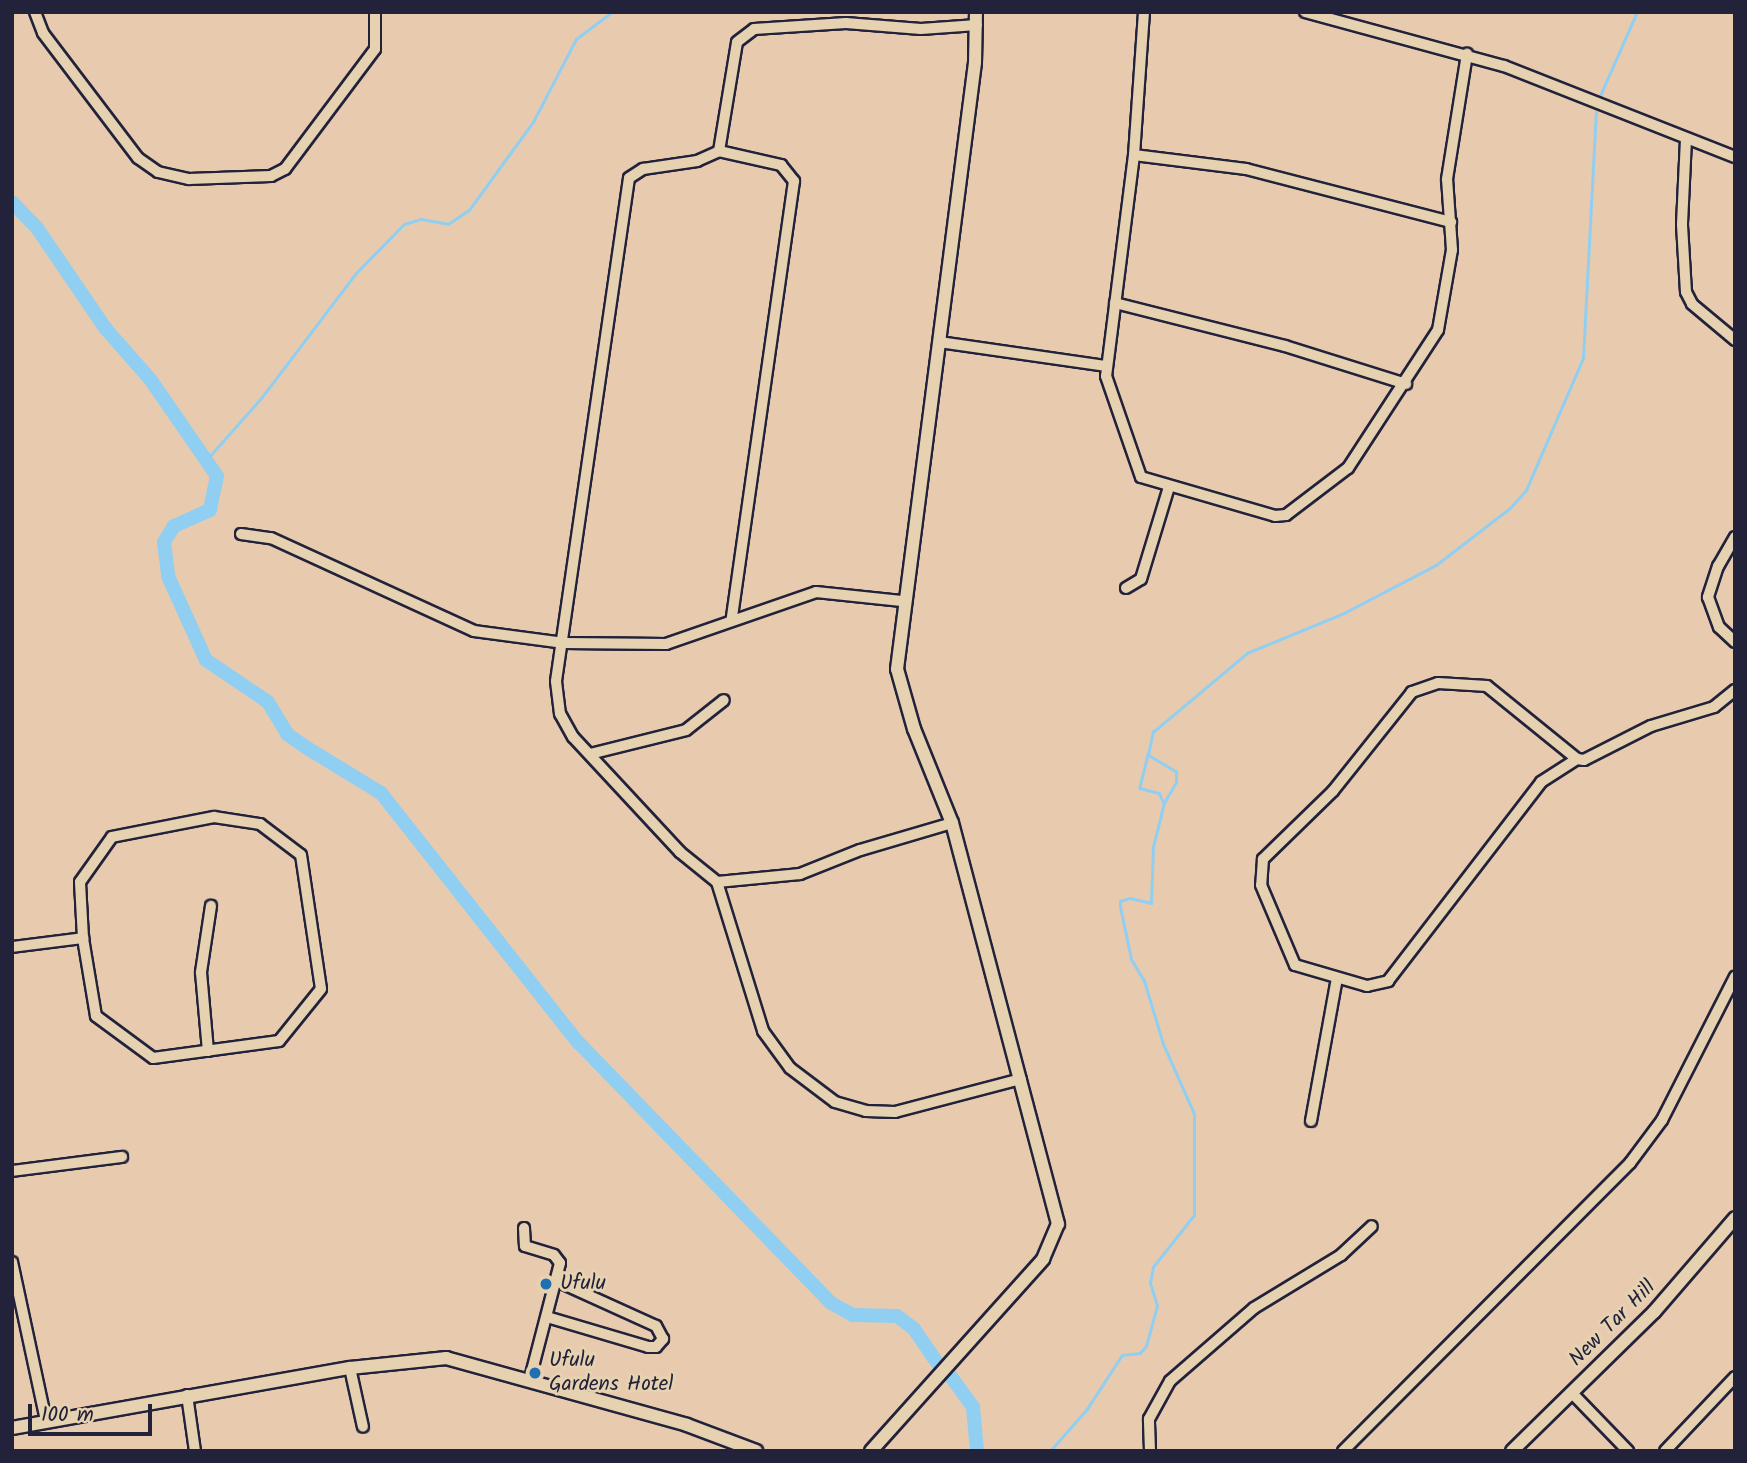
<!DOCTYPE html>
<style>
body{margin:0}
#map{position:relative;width:1747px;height:1463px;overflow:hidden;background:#e8cbaf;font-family:Kalam,sans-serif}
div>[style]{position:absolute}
.stream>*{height:2.5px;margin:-1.25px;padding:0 1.25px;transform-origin:1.25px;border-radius:1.25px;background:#90cff1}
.river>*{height:14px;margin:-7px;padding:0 7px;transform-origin:7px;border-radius:7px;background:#90cff1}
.roads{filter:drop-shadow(2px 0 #22223b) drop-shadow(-2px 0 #22223b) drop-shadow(0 2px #22223b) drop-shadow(0 -2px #22223b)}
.street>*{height:10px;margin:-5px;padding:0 5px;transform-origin:5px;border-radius:5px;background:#e6d1b0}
.secondary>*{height:12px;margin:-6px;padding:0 6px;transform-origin:6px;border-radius:6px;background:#e6d1b0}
.dots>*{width:19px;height:19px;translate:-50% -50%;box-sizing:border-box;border:4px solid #e6d1b0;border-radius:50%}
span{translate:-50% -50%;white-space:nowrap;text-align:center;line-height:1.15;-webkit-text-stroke:6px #e6d1b0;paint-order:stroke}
.poi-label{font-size:21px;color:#22223b}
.left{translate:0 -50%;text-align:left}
.street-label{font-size:21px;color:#22223b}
.frame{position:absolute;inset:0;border:14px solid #22223b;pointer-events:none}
.scale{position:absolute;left:28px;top:1404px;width:124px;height:32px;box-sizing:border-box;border:4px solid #22223b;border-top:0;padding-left:9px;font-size:21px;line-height:24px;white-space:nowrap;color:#22223b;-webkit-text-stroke:5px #e6d1b0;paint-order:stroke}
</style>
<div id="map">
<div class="stream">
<div style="left:1599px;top:98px;width:94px;rotate:-66.2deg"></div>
<div style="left:208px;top:458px;width:81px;rotate:-48.5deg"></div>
<div style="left:262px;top:397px;width:157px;rotate:-52.8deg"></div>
<div style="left:357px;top:272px;width:67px;rotate:-45.6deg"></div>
<div style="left:404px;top:224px;width:18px;rotate:-16deg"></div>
<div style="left:421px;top:219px;width:27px;rotate:10deg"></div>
<div style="left:448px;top:224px;width:25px;rotate:-34deg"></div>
<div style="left:469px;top:210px;width:109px;rotate:-54deg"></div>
<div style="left:533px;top:122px;width:93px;rotate:-62.6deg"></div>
<div style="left:576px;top:39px;width:45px;rotate:-36.9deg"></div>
<div style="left:1148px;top:755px;width:34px;rotate:104deg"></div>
<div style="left:1140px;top:788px;width:20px;rotate:15deg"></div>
<div style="left:1159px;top:793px;width:11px;rotate:63deg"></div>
<div style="left:1050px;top:1451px;width:56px;rotate:-48.6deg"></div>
<div style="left:1087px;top:1409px;width:64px;rotate:-57.1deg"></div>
<div style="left:1122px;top:1355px;width:18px;rotate:-6deg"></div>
<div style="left:1140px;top:1353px;width:9px;rotate:-49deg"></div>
<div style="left:1146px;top:1346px;width:41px;rotate:-74.6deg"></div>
<div style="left:1157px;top:1306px;width:24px;rotate:-107deg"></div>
<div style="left:1150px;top:1283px;width:16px;rotate:-79deg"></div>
<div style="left:1153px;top:1267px;width:66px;rotate:-51.7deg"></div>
<div style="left:1194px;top:1215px;width:101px;rotate:-90deg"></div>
<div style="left:1194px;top:1114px;width:77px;rotate:-113.9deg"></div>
<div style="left:1163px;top:1044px;width:66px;rotate:-106.8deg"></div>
<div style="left:1144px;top:981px;width:26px;rotate:-121deg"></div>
<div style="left:1131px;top:959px;width:53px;rotate:-101.9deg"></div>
<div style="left:1120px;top:907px;width:6px;rotate:-90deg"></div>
<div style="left:1120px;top:901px;width:10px;rotate:-17deg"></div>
<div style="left:1130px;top:898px;width:22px;rotate:13deg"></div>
<div style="left:1151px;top:903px;width:56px;rotate:-88deg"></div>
<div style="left:1153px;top:847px;width:45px;rotate:-76deg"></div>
<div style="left:1164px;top:803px;width:24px;rotate:-60deg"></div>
<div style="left:1176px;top:782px;width:10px;rotate:-90deg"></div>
<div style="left:1176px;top:772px;width:33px;rotate:-149deg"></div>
<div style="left:1148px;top:755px;width:24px;rotate:-78deg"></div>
<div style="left:1153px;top:732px;width:123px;rotate:-40deg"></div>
<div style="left:1247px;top:653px;width:105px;rotate:-22.4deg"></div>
<div style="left:1344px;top:613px;width:104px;rotate:-27.6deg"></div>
<div style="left:1436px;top:565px;width:93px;rotate:-37.6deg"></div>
<div style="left:1510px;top:508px;width:24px;rotate:-48deg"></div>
<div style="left:1526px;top:490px;width:144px;rotate:-66.6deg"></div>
<div style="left:1583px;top:358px;width:246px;rotate:-87deg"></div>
</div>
<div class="river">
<div style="left:12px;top:202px;width:36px;rotate:46deg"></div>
<div style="left:37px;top:228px;width:122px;rotate:55.7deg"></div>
<div style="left:106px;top:329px;width:67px;rotate:48.7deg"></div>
<div style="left:150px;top:379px;width:118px;rotate:55.4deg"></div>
<div style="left:217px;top:476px;width:35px;rotate:102deg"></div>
<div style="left:210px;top:510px;width:39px;rotate:156deg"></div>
<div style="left:174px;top:526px;width:19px;rotate:122deg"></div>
<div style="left:164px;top:542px;width:34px;rotate:83deg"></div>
<div style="left:168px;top:576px;width:92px;rotate:65.7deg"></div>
<div style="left:206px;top:660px;width:75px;rotate:34.1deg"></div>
<div style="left:268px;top:702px;width:37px;rotate:59deg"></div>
<div style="left:287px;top:734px;width:24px;rotate:35deg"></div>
<div style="left:307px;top:748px;width:87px;rotate:31.3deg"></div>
<div style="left:381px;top:793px;width:318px;rotate:51.7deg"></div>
<div style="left:578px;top:1042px;width:363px;rotate:45.9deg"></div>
<div style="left:831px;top:1303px;width:25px;rotate:29deg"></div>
<div style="left:853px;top:1315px;width:44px;rotate:1.3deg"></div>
<div style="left:897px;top:1316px;width:21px;rotate:37deg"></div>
<div style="left:914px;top:1329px;width:42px;rotate:55.6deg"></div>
<div style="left:949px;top:1374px;width:41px;rotate:54deg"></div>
<div style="left:973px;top:1407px;width:44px;rotate:84.8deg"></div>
</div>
<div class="roads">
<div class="street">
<div style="left:35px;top:12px;width:22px;rotate:69deg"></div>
<div style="left:43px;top:33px;width:157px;rotate:52.8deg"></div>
<div style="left:138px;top:158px;width:24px;rotate:35deg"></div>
<div style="left:158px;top:172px;width:32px;rotate:13deg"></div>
<div style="left:189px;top:179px;width:82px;rotate:-2.1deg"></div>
<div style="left:271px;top:176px;width:16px;rotate:-27deg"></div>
<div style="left:285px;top:169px;width:150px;rotate:-53.1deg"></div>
<div style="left:375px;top:49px;width:37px;rotate:-90deg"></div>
<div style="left:1144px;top:12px;width:143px;rotate:94deg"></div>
<div style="left:1134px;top:155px;width:223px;rotate:97.2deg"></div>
<div style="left:1106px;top:376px;width:107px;rotate:70.9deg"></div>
<div style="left:1141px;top:477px;width:140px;rotate:16.2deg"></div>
<div style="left:1275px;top:516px;width:11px;rotate:-5deg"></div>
<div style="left:1286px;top:515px;width:78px;rotate:-37.2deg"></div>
<div style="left:1348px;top:468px;width:165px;rotate:-56.9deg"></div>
<div style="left:1438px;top:330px;width:81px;rotate:-80.1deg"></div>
<div style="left:1452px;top:250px;width:71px;rotate:-94deg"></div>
<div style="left:1447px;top:179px;width:127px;rotate:-80.9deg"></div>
<div style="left:1305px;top:12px;width:206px;rotate:15.2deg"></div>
<div style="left:1504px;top:66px;width:248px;rotate:21.5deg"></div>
<div style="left:1686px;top:139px;width:86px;rotate:92.7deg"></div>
<div style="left:1682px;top:225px;width:67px;rotate:86.6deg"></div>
<div style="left:1686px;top:292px;width:13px;rotate:63deg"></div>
<div style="left:1692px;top:304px;width:56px;rotate:39.9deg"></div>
<div style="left:719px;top:151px;width:64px;rotate:12.7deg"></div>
<div style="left:781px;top:165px;width:21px;rotate:51deg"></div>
<div style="left:794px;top:181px;width:444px;rotate:98.1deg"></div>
<div style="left:1134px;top:155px;width:113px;rotate:7.1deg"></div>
<div style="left:1246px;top:169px;width:212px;rotate:14.5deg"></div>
<div style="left:1115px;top:303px;width:175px;rotate:14.2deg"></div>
<div style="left:1285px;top:346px;width:127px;rotate:17.4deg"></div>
<div style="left:939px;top:342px;width:168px;rotate:8.2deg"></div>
<div style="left:241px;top:534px;width:30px;rotate:8deg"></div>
<div style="left:271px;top:538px;width:223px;rotate:24.6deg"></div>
<div style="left:474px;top:631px;width:91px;rotate:7.6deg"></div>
<div style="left:564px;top:643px;width:102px;rotate:0.6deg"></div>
<div style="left:666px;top:644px;width:159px;rotate:-19.1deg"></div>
<div style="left:816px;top:592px;width:86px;rotate:6deg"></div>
<div style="left:1735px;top:537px;width:34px;rotate:120deg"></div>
<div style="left:1718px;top:566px;width:33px;rotate:108deg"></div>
<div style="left:1708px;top:597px;width:32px;rotate:70deg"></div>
<div style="left:1719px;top:627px;width:22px;rotate:43deg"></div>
<div style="left:1126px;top:588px;width:17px;rotate:-31deg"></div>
<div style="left:1141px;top:579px;width:96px;rotate:-73.1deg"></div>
<div style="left:590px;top:754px;width:99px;rotate:-14deg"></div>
<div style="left:686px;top:730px;width:48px;rotate:-38.3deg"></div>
<div style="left:1577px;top:759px;width:116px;rotate:-141deg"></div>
<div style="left:1487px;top:686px;width:49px;rotate:-176.5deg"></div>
<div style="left:1438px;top:683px;width:28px;rotate:161deg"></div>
<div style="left:1412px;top:692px;width:127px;rotate:128.6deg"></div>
<div style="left:1333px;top:791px;width:98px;rotate:135.8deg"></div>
<div style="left:1263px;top:859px;width:26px;rotate:94deg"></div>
<div style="left:1261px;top:885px;width:87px;rotate:67deg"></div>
<div style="left:1295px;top:965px;width:75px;rotate:16.3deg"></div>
<div style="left:1367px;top:986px;width:22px;rotate:-13deg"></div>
<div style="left:1388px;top:981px;width:251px;rotate:-52.4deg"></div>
<div style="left:1541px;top:782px;width:43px;rotate:-32.6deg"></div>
<div style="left:1577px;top:759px;width:7px;rotate:8deg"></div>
<div style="left:1584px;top:760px;width:75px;rotate:-26.9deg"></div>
<div style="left:1651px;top:726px;width:66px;rotate:-16.8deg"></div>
<div style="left:1714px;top:707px;width:27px;rotate:-39deg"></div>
<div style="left:214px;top:817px;width:47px;rotate:8.7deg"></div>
<div style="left:260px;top:824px;width:51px;rotate:37.1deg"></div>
<div style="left:301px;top:855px;width:135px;rotate:81.5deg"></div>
<div style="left:321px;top:989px;width:67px;rotate:128.9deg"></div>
<div style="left:279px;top:1041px;width:127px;rotate:172.3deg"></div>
<div style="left:153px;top:1058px;width:71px;rotate:-143.6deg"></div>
<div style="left:96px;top:1016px;width:79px;rotate:-99.5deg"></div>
<div style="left:83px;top:938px;width:56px;rotate:-93.1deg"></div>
<div style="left:80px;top:882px;width:55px;rotate:-54.6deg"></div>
<div style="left:112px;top:837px;width:104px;rotate:-11.1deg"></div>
<div style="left:952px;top:823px;width:96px;rotate:163.6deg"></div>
<div style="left:860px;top:850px;width:65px;rotate:158.2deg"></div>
<div style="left:800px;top:874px;width:83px;rotate:174.5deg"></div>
<div style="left:717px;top:882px;width:48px;rotate:-141deg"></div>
<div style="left:680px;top:852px;width:157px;rotate:-132.9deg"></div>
<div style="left:573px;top:737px;width:26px;rotate:-119deg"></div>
<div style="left:560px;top:714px;width:33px;rotate:-97deg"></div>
<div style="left:556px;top:681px;width:508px;rotate:-81.74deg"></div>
<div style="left:629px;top:178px;width:17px;rotate:-33deg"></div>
<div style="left:643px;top:169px;width:55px;rotate:-8.4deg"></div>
<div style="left:697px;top:161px;width:24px;rotate:-24deg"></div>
<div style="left:719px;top:151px;width:110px;rotate:-80.6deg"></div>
<div style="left:737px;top:42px;width:21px;rotate:-37deg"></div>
<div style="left:754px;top:29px;width:92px;rotate:-3.7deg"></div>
<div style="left:846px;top:23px;width:75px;rotate:4.6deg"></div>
<div style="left:921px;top:29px;width:56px;rotate:-4.1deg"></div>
<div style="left:717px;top:882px;width:156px;rotate:72.8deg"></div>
<div style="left:763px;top:1031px;width:46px;rotate:53.9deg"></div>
<div style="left:790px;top:1068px;width:56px;rotate:37.1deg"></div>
<div style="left:835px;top:1102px;width:32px;rotate:16deg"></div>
<div style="left:866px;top:1111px;width:29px;rotate:2deg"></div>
<div style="left:895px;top:1112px;width:130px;rotate:-14.7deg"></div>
<div style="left:12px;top:947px;width:72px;rotate:-7.2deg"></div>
<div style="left:208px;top:1051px;width:79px;rotate:-95.1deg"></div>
<div style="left:201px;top:972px;width:67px;rotate:-81.4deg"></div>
<div style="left:1311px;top:1121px;width:145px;rotate:-79.7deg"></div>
<div style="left:12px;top:1171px;width:111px;rotate:-7.3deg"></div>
<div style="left:524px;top:1228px;width:18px;rotate:87deg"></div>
<div style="left:525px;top:1246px;width:30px;rotate:17deg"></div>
<div style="left:554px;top:1255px;width:10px;rotate:53deg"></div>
<div style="left:560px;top:1263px;width:119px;rotate:104.6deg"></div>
<div style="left:12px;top:1262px;width:163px;rotate:77.9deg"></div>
<div style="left:547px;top:1317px;width:105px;rotate:16.5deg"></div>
<div style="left:648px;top:1347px;width:8px"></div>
<div style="left:656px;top:1347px;width:11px;rotate:-49deg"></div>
<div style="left:663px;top:1339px;width:15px;rotate:-118deg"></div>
<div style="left:656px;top:1326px;width:109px;rotate:-155.6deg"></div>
<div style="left:350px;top:1368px;width:60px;rotate:77.6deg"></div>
<div style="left:1572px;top:1393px;width:81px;rotate:46deg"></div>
<div style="left:187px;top:1395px;width:57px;rotate:81.9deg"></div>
<div style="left:1150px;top:1451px;width:32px;rotate:-92deg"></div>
<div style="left:1149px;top:1419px;width:43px;rotate:-61.1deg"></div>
<div style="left:1170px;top:1381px;width:111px;rotate:-41deg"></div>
<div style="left:1254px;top:1308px;width:102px;rotate:-31.3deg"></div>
<div style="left:1341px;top:1255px;width:42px;rotate:-43.1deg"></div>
<div style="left:1343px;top:1451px;width:407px;rotate:-45.1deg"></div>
<div style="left:1630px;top:1163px;width:54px;rotate:-53.3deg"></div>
<div style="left:1662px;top:1120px;width:161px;rotate:-63deg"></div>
<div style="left:1665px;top:1451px;width:102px;rotate:-46.6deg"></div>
</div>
<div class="secondary">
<div style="left:12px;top:1428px;width:343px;rotate:-10.1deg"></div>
<div style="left:350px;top:1368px;width:97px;rotate:-5.9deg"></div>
<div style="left:446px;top:1358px;width:250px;rotate:15.5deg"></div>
<div style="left:687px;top:1425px;width:74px;rotate:20.6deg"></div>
<div style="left:871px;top:1451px;width:258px;rotate:-48.1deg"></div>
<div style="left:1043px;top:1259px;width:38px;rotate:-67deg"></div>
<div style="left:1058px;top:1224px;width:415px;rotate:-104.8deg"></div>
<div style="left:952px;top:823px;width:101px;rotate:-112deg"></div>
<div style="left:914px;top:729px;width:62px;rotate:-105.8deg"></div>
<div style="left:897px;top:669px;width:611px;rotate:-82.67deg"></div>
<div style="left:975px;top:63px;width:51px;rotate:-88.9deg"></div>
<div style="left:1512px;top:1451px;width:199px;rotate:-44.4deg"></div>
<div style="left:1654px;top:1312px;width:124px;rotate:-49.2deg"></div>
</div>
</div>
<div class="dots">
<div style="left:546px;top:1284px;background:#1f6fb2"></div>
<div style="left:535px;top:1373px;background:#1f6fb2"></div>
</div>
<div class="poi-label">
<span class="left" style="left:560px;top:1284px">Ufulu</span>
<span class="left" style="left:549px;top:1373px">Ufulu<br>Gardens Hotel</span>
</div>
<div class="street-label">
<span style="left:1613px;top:1324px;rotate:-45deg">New Tar Hill</span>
</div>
<div class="frame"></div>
<div class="scale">100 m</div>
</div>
